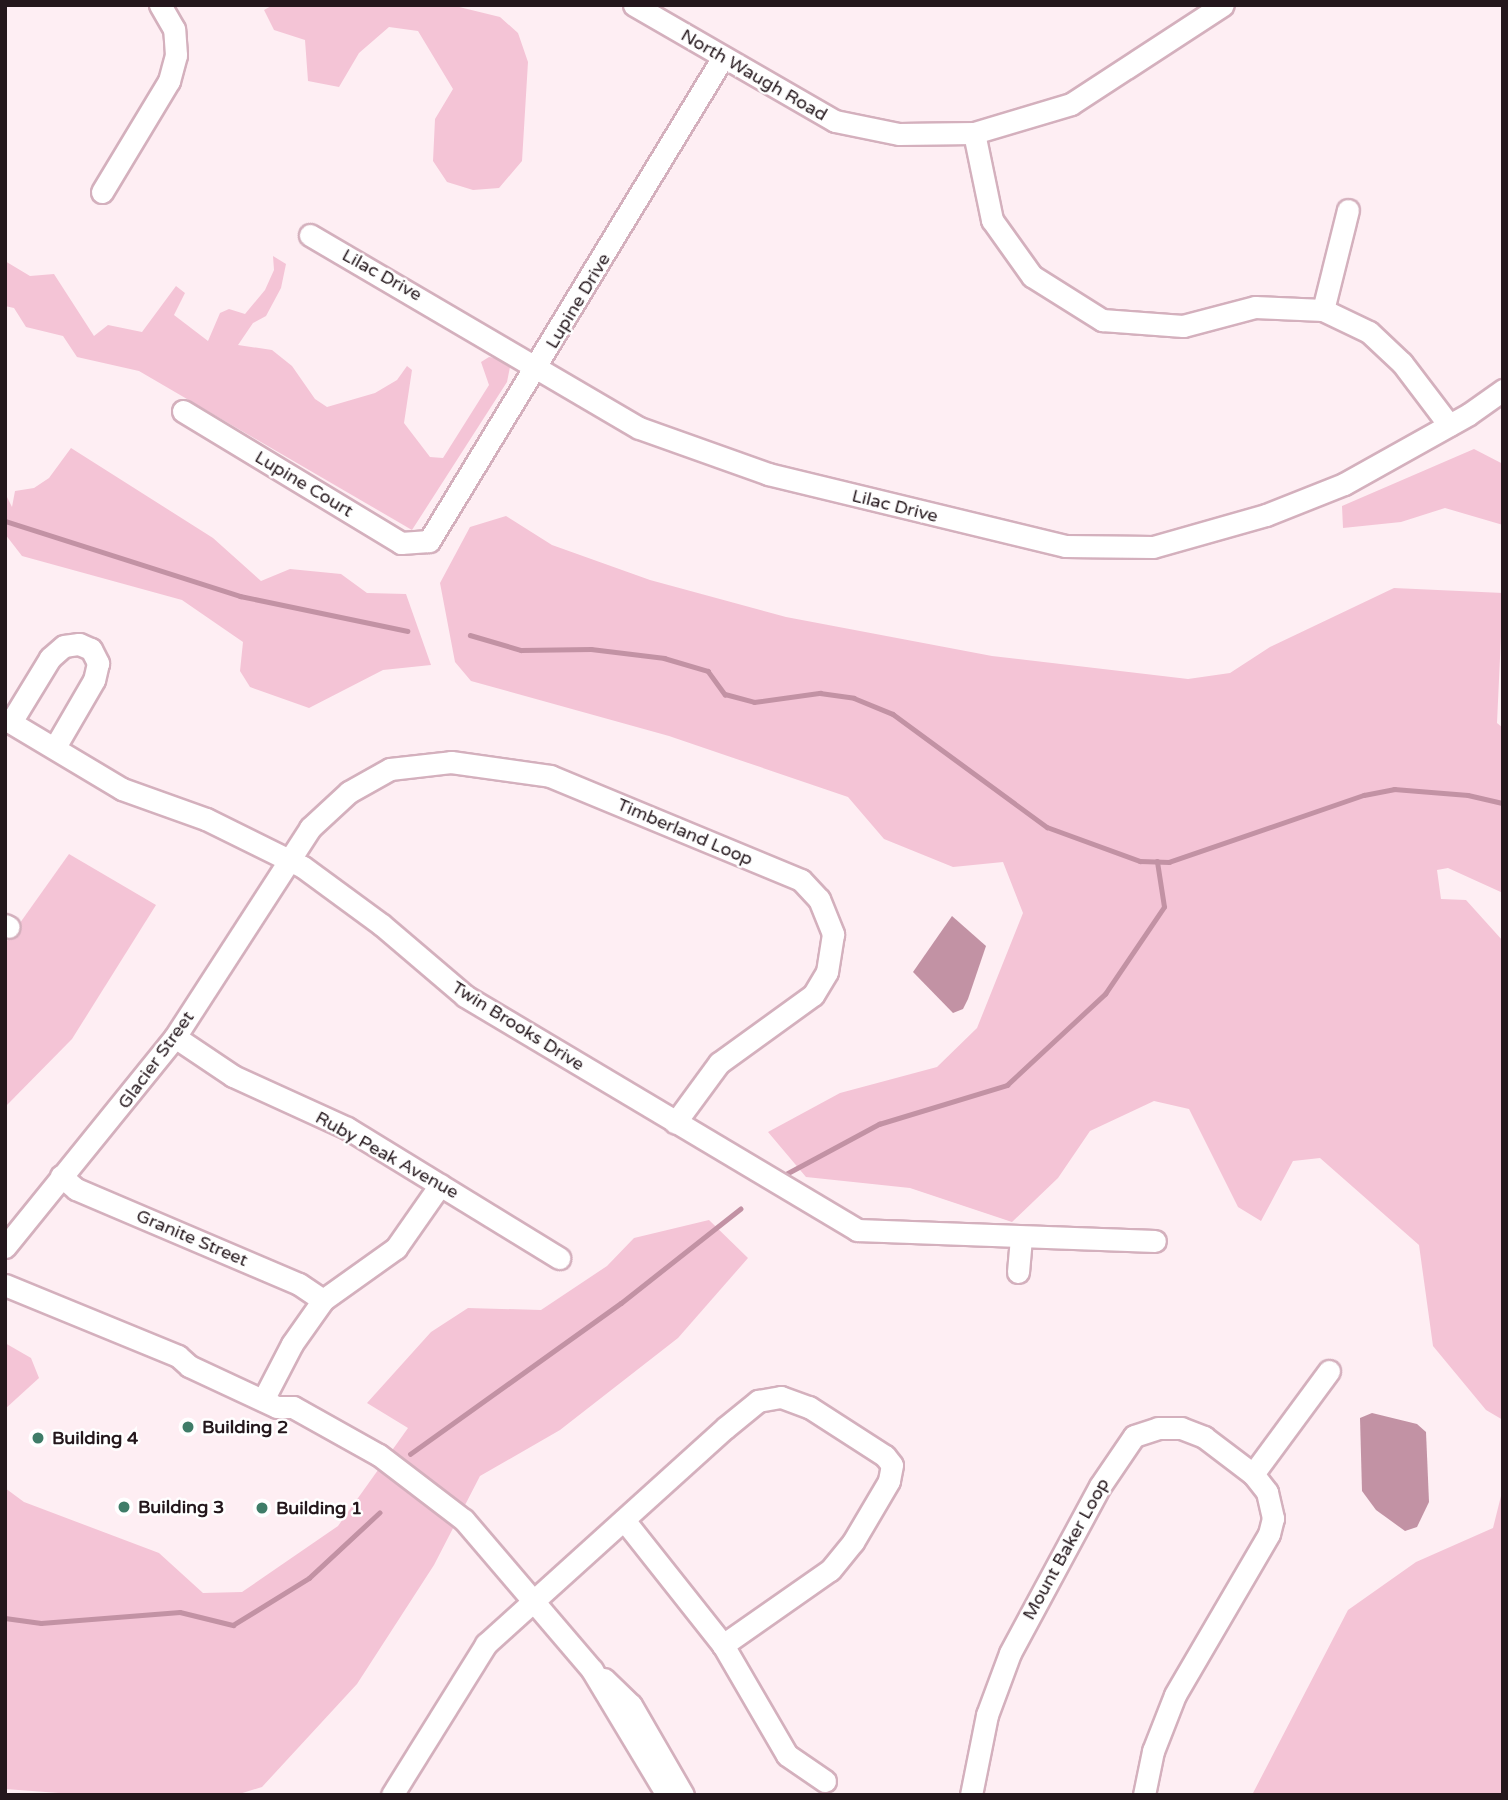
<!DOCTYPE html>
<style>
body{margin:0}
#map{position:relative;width:1508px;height:1800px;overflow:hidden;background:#feeef3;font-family:"Varela Round",sans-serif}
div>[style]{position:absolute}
.green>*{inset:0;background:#f4c4d6}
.water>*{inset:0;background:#c292a4}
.stream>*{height:4.5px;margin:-2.25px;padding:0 2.25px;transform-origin:2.25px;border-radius:2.25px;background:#c292a4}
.roads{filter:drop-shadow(2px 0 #d4b0bd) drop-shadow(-2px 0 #d4b0bd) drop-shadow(0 2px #d4b0bd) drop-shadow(0 -2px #d4b0bd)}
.minor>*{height:21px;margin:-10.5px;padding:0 10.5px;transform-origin:10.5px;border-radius:10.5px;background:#fff}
.dots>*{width:19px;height:19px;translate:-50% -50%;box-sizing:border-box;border:4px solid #fff;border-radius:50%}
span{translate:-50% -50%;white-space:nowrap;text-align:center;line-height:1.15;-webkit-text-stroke:5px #fff;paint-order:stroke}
.street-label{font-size:18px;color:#24171c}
.poi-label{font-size:18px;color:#24171c;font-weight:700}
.left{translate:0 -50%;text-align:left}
.frame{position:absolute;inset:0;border:7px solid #24171c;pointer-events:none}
</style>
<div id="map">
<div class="green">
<div style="clip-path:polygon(273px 5px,451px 5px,500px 17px,518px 33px,528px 62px,522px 161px,499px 188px,473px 190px,447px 182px,433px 161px,435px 119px,453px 89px,418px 31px,389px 27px,359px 53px,339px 87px,308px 81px,305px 40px,274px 30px,264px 10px)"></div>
<div style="clip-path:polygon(273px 256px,286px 264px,281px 288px,266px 316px,253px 323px,238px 345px,272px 350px,292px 366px,315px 399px,327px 407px,375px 393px,397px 380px,407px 366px,412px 370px,404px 423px,430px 457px,443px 458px,489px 385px,481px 362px,489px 357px,502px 359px,510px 367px,507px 382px,412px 530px,139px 371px,77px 357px,63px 336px,26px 327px,14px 308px,5px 306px,5px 261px,30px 276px,54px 274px,94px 336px,108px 325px,142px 332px,176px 286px,185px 293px,174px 315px,208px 341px,220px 313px,229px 309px,245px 314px,265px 290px,274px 270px)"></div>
<div style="clip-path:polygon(71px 448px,213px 538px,261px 581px,290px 569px,341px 574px,367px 593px,406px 594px,431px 665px,383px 670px,309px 708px,250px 687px,240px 671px,243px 642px,182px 600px,22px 556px,5px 534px,5px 493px,12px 507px,15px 491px,34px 488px,49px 478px)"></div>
<div style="clip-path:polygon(1474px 449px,1503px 464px,1503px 525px,1445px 508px,1401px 522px,1343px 528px,1342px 506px)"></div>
<div style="clip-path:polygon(506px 516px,552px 545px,650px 580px,786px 617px,992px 656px,1188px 679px,1230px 673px,1270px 647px,1394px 588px,1503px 593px,1497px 723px,1503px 728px,1503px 893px,1448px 868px,1437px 870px,1441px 899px,1466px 900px,1503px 941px,1503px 1420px,1486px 1410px,1433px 1346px,1419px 1245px,1320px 1158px,1293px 1161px,1261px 1221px,1238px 1207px,1189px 1109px,1154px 1101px,1090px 1131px,1058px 1178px,1012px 1222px,910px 1188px,806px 1177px,768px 1132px,840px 1093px,937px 1067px,977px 1028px,1023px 913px,1003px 862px,953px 867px,884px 839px,848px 797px,669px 736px,471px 681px,455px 662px,440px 583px,470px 527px)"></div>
<div style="clip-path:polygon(69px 854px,156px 905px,72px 1039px,5px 1107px,5px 944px)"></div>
<div style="clip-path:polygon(709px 1220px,748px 1258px,678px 1338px,560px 1430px,480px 1476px,434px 1565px,357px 1684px,262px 1787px,236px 1795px,86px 1795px,5px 1789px,5px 1488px,24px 1502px,159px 1553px,203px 1593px,242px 1592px,338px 1526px,408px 1428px,367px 1403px,431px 1332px,468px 1308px,541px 1310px,607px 1266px,634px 1238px)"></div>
<div style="clip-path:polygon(5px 1343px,31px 1358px,39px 1378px,5px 1409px)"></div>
<div style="clip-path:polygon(1503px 1488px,1503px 1795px,1252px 1795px,1348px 1610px,1416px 1562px,1493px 1528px)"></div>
</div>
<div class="water">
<div style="clip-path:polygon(952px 916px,986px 946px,968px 999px,963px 1009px,953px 1013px,913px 972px)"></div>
<div style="clip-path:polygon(1372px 1413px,1417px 1424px,1426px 1432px,1429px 1502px,1417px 1527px,1405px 1531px,1376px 1510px,1362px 1491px,1360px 1418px)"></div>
</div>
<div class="stream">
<div style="left:5px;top:521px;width:247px;rotate:17.7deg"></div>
<div style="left:240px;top:596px;width:171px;rotate:11.8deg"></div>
<div style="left:470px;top:635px;width:53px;rotate:16.4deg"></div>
<div style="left:521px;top:650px;width:70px;rotate:-0.8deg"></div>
<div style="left:591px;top:649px;width:74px;rotate:7deg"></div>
<div style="left:664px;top:658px;width:46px;rotate:16.5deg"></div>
<div style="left:708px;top:671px;width:29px;rotate:54deg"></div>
<div style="left:725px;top:694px;width:30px;rotate:15deg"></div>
<div style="left:754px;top:702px;width:67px;rotate:-7.8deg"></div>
<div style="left:820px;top:693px;width:34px;rotate:8deg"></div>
<div style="left:854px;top:698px;width:42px;rotate:22.3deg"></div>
<div style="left:893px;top:714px;width:191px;rotate:36.3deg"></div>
<div style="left:1047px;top:827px;width:99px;rotate:20.1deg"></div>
<div style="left:1140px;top:861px;width:29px;rotate:2deg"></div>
<div style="left:1169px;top:862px;width:206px;rotate:-19deg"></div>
<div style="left:1364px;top:795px;width:31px;rotate:-11deg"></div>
<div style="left:1394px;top:789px;width:74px;rotate:4.6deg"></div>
<div style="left:1468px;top:795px;width:36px;rotate:13deg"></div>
<div style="left:786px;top:1174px;width:106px;rotate:-28.3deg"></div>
<div style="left:879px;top:1124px;width:134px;rotate:-16.9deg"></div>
<div style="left:1007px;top:1085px;width:134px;rotate:-42.9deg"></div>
<div style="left:1105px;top:994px;width:105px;rotate:-55.9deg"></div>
<div style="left:1164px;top:907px;width:46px;rotate:-98.8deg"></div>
<div style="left:410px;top:1454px;width:259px;rotate:-35.6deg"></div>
<div style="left:621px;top:1303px;width:152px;rotate:-38.3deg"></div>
<div style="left:5px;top:1618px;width:36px;rotate:8deg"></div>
<div style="left:41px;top:1623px;width:139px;rotate:-4.5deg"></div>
<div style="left:180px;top:1612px;width:55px;rotate:13.8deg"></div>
<div style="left:233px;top:1625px;width:89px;rotate:-31.7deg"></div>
<div style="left:309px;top:1578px;width:96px;rotate:-42.9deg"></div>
</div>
<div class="roads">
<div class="minor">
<div style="left:634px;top:5px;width:232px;rotate:30deg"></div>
<div style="left:835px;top:121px;width:65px;rotate:11.5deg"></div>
<div style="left:899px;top:134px;width:75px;rotate:-0.8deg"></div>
<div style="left:974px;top:133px;width:101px;rotate:-16.6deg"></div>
<div style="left:1071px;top:104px;width:181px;rotate:-33.1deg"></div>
<div style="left:974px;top:133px;width:89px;rotate:78.3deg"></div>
<div style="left:992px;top:220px;width:69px;rotate:54.5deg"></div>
<div style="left:1032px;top:276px;width:83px;rotate:32.2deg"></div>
<div style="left:1102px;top:320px;width:81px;rotate:4.2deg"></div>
<div style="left:1183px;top:326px;width:74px;rotate:-14.8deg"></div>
<div style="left:1255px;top:307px;width:68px;rotate:2.5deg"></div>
<div style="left:1323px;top:310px;width:51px;rotate:25.6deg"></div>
<div style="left:1369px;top:332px;width:45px;rotate:43.2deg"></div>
<div style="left:1402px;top:363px;width:78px;rotate:52.8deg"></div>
<div style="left:102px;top:192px;width:130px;rotate:-58.9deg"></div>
<div style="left:169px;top:81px;width:27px;rotate:-75deg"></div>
<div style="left:176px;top:55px;width:26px;rotate:-94deg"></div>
<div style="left:174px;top:29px;width:28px;rotate:-120deg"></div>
<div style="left:310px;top:235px;width:381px;rotate:30.4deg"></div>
<div style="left:639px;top:428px;width:137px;rotate:19.6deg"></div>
<div style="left:768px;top:474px;width:306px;rotate:13.6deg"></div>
<div style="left:1065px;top:546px;width:88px;rotate:0.7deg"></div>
<div style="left:1153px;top:547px;width:117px;rotate:-15.8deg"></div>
<div style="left:1266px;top:515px;width:84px;rotate:-21.7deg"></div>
<div style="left:1344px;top:484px;width:143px;rotate:-29.2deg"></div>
<div style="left:1469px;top:414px;width:42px;rotate:-35.2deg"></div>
<div style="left:1323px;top:310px;width:103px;rotate:-76deg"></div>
<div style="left:183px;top:411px;width:255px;rotate:31.2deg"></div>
<div style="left:401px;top:543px;width:28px;rotate:-4deg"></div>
<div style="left:429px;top:541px;width:566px;rotate:-58.72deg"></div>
<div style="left:5px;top:719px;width:136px;rotate:30.9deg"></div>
<div style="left:122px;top:789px;width:89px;rotate:19.7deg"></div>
<div style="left:206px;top:819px;width:108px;rotate:26.3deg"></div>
<div style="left:303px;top:867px;width:98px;rotate:36.3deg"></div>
<div style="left:382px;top:925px;width:109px;rotate:40.5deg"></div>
<div style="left:465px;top:996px;width:457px;rotate:30.8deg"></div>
<div style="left:857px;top:1230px;width:298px;rotate:2.1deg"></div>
<div style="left:11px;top:722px;width:75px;rotate:-58.6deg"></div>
<div style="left:50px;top:658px;width:18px;rotate:-41deg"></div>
<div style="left:64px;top:646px;width:15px;rotate:-8deg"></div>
<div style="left:79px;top:644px;width:13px;rotate:23deg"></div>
<div style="left:91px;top:649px;width:16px;rotate:63deg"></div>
<div style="left:98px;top:663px;width:17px;rotate:103deg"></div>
<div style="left:94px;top:680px;width:78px;rotate:120.2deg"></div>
<div style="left:5px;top:925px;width:4px;rotate:27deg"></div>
<div style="left:175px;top:1037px;width:70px;rotate:33.9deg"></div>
<div style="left:233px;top:1076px;width:125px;rotate:24.5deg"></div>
<div style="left:347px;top:1128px;width:249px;rotate:31.5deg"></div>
<div style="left:61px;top:1176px;width:20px;rotate:41deg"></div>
<div style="left:76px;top:1189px;width:242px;rotate:23.1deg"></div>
<div style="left:299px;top:1284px;width:29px;rotate:34deg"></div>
<div style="left:5px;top:1247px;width:270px;rotate:-51deg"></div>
<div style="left:175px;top:1037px;width:249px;rotate:-57.1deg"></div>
<div style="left:310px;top:828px;width:53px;rotate:-42.7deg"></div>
<div style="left:349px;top:792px;width:47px;rotate:-29.3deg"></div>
<div style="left:390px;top:769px;width:61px;rotate:-6.5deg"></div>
<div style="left:451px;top:762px;width:100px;rotate:8deg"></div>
<div style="left:550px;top:776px;width:272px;rotate:22.5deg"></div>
<div style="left:801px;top:880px;width:26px;rotate:47deg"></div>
<div style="left:819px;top:899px;width:38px;rotate:68deg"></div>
<div style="left:833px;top:934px;width:38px;rotate:99deg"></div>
<div style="left:827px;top:972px;width:27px;rotate:121deg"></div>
<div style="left:813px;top:995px;width:116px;rotate:144.1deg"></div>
<div style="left:719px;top:1063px;width:74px;rotate:126.3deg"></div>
<div style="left:1018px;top:1272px;width:34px;rotate:-85deg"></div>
<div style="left:5px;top:1285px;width:187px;rotate:22.3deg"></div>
<div style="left:178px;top:1356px;width:15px;rotate:42deg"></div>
<div style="left:189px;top:1366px;width:97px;rotate:25deg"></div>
<div style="left:277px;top:1407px;width:16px"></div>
<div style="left:293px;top:1407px;width:98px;rotate:29.2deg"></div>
<div style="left:379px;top:1455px;width:107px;rotate:37.4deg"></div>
<div style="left:464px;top:1520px;width:197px;rotate:49.5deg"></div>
<div style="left:592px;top:1670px;width:146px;rotate:59deg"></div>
<div style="left:263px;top:1400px;width:63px;rotate:-62.6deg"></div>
<div style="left:292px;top:1344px;width:54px;rotate:-54.8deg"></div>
<div style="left:323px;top:1300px;width:90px;rotate:-35.5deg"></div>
<div style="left:396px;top:1248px;width:77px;rotate:-55.1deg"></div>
<div style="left:1253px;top:1474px;width:128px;rotate:-53.6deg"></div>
<div style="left:624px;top:1520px;width:159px;rotate:51.6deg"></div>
<div style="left:723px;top:1645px;width:127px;rotate:59.8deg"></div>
<div style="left:787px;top:1755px;width:46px;rotate:34.4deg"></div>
<div style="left:604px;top:1679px;width:37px;rotate:44deg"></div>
<div style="left:631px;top:1705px;width:104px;rotate:60deg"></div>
<div style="left:392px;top:1795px;width:178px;rotate:-58.1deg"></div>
<div style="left:486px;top:1644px;width:322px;rotate:-42.1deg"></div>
<div style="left:725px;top:1428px;width:43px;rotate:-39.3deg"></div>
<div style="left:758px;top:1401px;width:23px;rotate:-10deg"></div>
<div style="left:781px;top:1397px;width:30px;rotate:20deg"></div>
<div style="left:809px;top:1407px;width:90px;rotate:32.8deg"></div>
<div style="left:885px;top:1456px;width:11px;rotate:52deg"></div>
<div style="left:892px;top:1465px;width:16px;rotate:101deg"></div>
<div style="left:889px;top:1481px;width:71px;rotate:120.5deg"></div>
<div style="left:853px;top:1542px;width:36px;rotate:129deg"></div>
<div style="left:830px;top:1570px;width:131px;rotate:145deg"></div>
<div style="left:971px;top:1795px;width:82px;rotate:-78.7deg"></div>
<div style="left:987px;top:1715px;width:66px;rotate:-69.6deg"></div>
<div style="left:1010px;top:1653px;width:190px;rotate:-61.7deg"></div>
<div style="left:1100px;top:1486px;width:60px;rotate:-55.8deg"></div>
<div style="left:1134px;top:1436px;width:25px;rotate:-18deg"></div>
<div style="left:1158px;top:1428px;width:23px"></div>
<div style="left:1181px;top:1428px;width:25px;rotate:21deg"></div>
<div style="left:1204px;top:1437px;width:61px;rotate:37.1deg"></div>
<div style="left:1253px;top:1474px;width:23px;rotate:52deg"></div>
<div style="left:1267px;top:1492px;width:27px;rotate:77deg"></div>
<div style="left:1273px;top:1518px;width:16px;rotate:104deg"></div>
<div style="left:1269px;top:1534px;width:186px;rotate:120.3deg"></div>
<div style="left:1175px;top:1695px;width:60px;rotate:111.4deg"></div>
<div style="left:1153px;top:1751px;width:45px;rotate:101.6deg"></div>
</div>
</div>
<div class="dots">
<div style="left:188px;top:1427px;background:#3f7c68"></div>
<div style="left:38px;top:1438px;background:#3f7c68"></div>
<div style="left:124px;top:1507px;background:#3f7c68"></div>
<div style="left:262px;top:1508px;background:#3f7c68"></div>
</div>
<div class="street-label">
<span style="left:754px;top:75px;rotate:30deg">North Waugh Road</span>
<span style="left:382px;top:275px;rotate:29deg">Lilac Drive</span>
<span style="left:578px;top:301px;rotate:-59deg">Lupine Drive</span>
<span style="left:304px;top:484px;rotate:31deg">Lupine Court</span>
<span style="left:895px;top:506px;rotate:14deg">Lilac Drive</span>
<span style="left:685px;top:832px;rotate:23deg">Timberland Loop</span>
<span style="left:518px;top:1026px;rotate:32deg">Twin Brooks Drive</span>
<span style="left:156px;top:1060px;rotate:-54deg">Glacier Street</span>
<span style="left:387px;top:1155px;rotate:29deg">Ruby Peak Avenue</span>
<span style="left:192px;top:1238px;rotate:23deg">Granite Street</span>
<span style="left:1066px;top:1549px;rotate:-61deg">Mount Baker Loop</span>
</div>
<div class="poi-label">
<span class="left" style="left:202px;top:1427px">Building 2</span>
<span class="left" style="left:52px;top:1438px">Building 4</span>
<span class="left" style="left:138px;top:1507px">Building 3</span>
<span class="left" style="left:276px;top:1508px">Building 1</span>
</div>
<div class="frame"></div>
</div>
